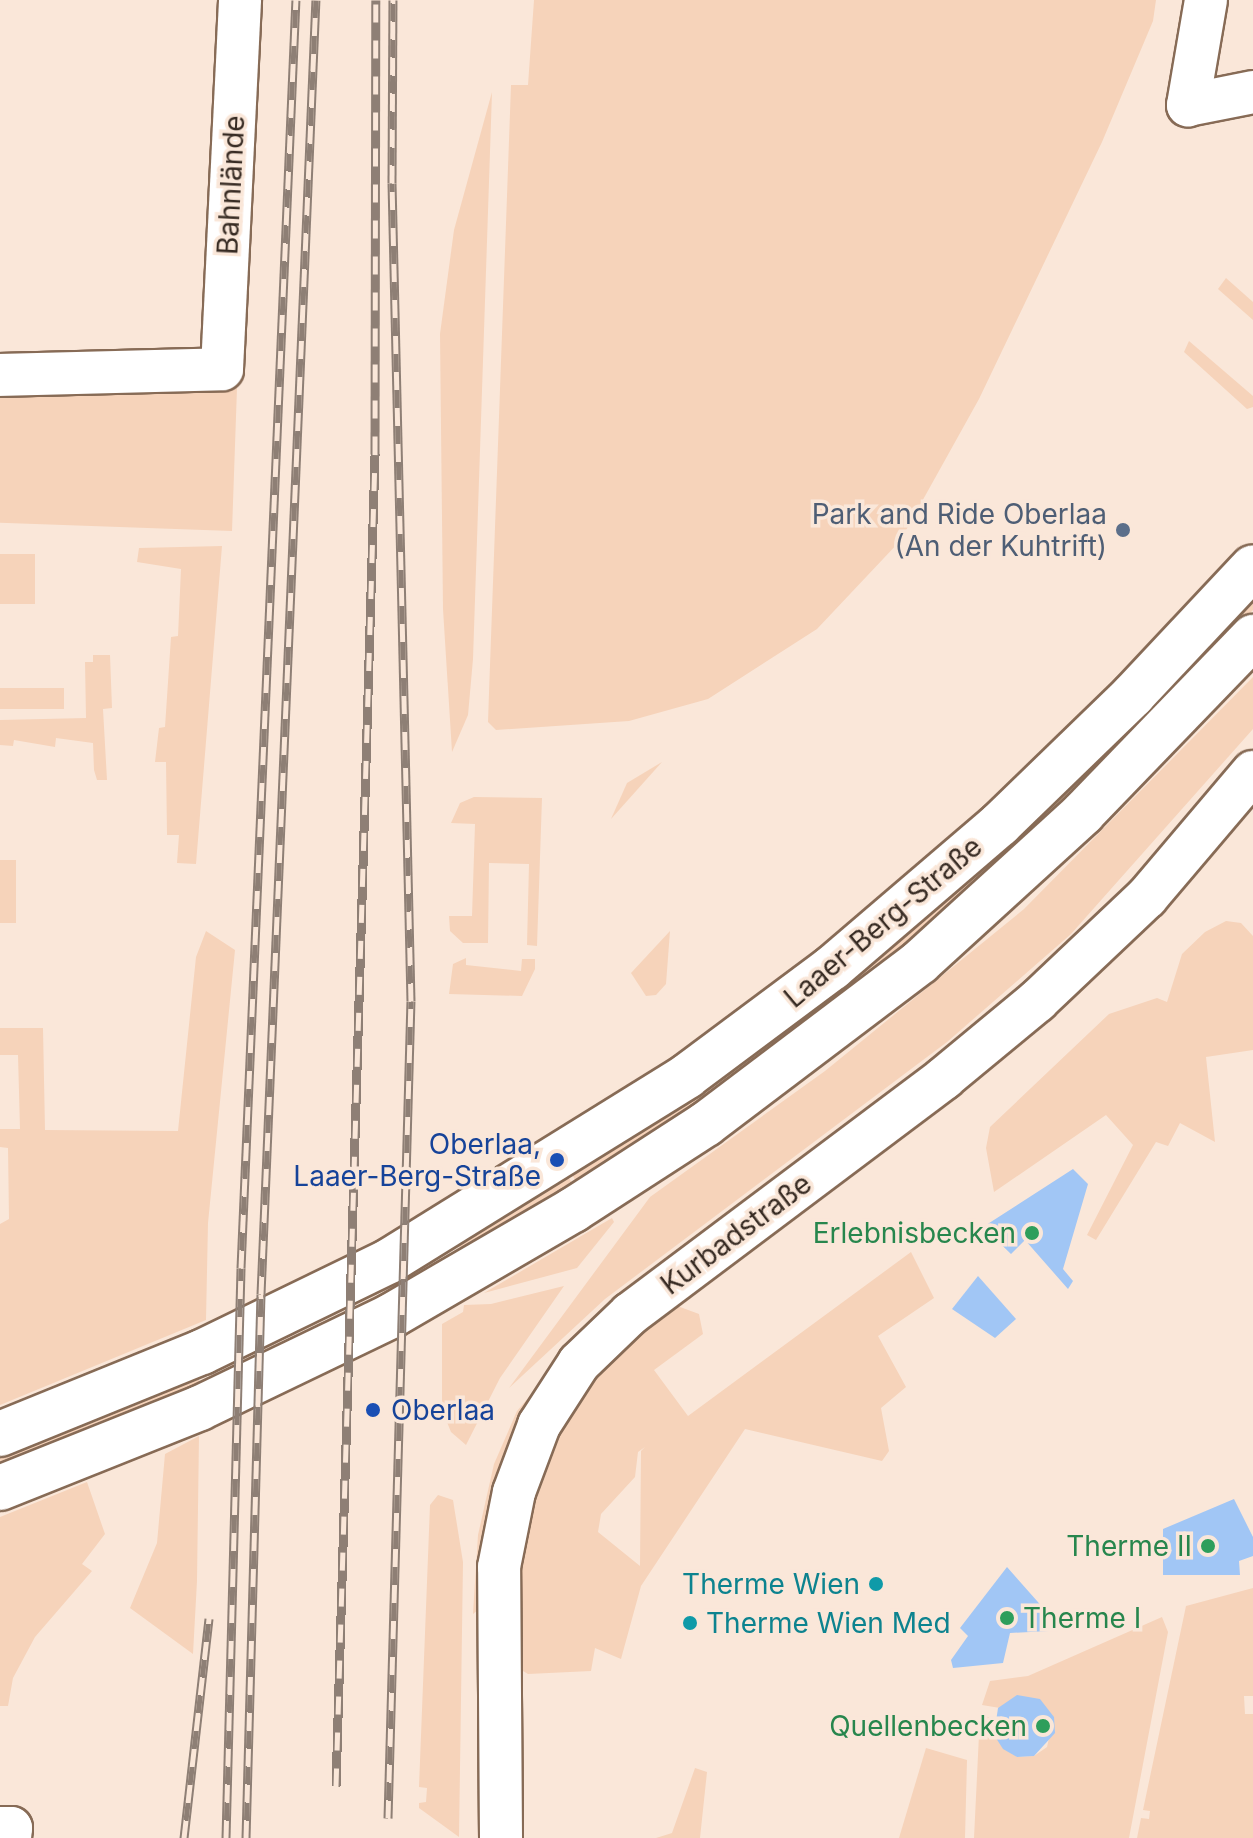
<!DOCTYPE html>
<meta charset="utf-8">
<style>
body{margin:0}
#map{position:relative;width:1253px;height:1838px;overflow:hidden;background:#fae7d9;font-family:Inter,sans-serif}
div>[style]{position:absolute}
.green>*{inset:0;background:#f6d3ba;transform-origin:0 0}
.water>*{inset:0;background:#a1c6f5}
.roads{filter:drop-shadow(2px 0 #876b56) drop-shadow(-2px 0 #876b56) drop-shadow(0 2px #876b56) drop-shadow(0 -2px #876b56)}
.minor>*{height:42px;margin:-21px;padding:0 21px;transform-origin:21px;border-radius:21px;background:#fff}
.major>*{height:44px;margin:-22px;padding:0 22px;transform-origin:22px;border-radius:22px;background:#fff}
.rail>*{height:9px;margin-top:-4.5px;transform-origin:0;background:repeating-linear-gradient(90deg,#fae7d9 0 18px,#8e7f75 0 36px);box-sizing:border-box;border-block:2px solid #8e7f75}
.dots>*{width:22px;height:22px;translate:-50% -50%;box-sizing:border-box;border:4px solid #fae7d9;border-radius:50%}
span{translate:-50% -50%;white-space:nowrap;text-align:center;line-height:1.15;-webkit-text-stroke:7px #fae7d9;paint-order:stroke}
.street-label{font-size:28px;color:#372b23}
.service-label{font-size:28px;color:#4e5e75}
.right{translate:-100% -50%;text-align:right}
.transit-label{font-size:28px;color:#164399}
.left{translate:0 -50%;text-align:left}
.leisure-label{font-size:28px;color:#27864d}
.culture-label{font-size:28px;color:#0d838f}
</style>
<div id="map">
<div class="green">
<div style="clip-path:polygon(534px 0,1156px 0,1153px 21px,1102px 142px,979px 399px,900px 541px,817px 629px,708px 699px,629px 721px,496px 730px,488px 722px,489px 693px,511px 85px,528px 85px)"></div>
<div style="clip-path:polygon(492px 92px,473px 659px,468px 715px,452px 752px,443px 609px,440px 334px,454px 230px)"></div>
<div style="clip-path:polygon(1226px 278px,1253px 302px,1253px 320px,1218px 289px)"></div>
<div style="clip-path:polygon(1189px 341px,1253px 396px,1253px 407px,1247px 409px,1184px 352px)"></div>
<div style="left:237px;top:388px;width:143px;height:237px;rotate:92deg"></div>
<div style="clip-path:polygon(222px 546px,196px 864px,177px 863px,179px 835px,167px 835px,166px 762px,155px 762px,159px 728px,165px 727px,171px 637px,178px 636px,181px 569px,137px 562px,139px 548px)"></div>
<div style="left:0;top:554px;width:35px;height:50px"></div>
<div style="clip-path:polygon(1253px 588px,1253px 610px,1131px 739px,923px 935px,786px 1042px,579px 1186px,571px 1173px)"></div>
<div style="clip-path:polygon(93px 655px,110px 655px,112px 708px,103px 709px,107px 780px,97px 780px,94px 770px,93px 743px,56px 738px,55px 747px,14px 740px,13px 746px,0 745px,0 720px,86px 718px,85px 662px,93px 662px)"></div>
<div style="clip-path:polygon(1253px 677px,1253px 729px,1071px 934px,947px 1042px,605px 1299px,509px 1388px,650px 1197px,825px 1071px,1024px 909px)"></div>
<div style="left:64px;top:688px;width:21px;height:64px;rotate:90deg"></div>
<div style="clip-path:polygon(662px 762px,611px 819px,627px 783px)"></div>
<div style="clip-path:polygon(474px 797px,542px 798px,537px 946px,527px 945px,529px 864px,489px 863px,488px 943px,463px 943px,450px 931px,449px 916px,472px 916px,475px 824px,451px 823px,460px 803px)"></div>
<div style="left:0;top:860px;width:16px;height:63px"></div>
<div style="clip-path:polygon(1226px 921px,1241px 923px,1253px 936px,1253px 1050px,1206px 1057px,1215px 1142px,1180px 1123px,1168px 1146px,1156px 1142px,1096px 1240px,1087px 1235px,1133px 1145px,1106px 1115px,994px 1192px,986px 1148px,990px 1127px,1109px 1014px,1157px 998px,1167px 1002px,1182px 954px,1205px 932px)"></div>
<div style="clip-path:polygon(206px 931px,235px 950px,208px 1223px,206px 1320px,0 1405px,0 1224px,9px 1219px,8px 1148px,0 1147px,0 1129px,20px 1129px,18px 1055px,0 1055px,0 1028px,43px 1028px,45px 1130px,178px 1131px,196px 957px)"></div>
<div style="clip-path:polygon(670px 931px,666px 984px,656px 995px,646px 996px,631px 973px)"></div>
<div style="clip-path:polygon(466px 958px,466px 965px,521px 971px,522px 959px,535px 959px,535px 969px,522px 996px,449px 994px,453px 964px)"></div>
<div style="left:567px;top:1174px;width:17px;height:129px;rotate:62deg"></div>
<div style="clip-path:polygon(612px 1218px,614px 1222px,577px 1268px,484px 1293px)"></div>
<div style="clip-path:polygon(evenodd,911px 1252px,934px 1298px,878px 1336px,906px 1387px,881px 1408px,889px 1451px,882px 1461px,745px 1429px,641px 1586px,621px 1659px,595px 1648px,591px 1671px,528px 1674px,518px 1668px,520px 1543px,554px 1437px,611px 1356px,672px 1304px,699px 1314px,703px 1334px,654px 1370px,688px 1416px,911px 1252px,645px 1447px,641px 1451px,640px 1566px,598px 1532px,601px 1514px,635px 1477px,638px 1452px,645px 1447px)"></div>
<div style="clip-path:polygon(564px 1286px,500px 1378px,466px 1445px,451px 1432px,442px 1410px,442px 1324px,463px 1312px,464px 1305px,491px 1304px)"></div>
<div style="clip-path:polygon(559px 1362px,483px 1606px,473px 1614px,478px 1535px,494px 1464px,517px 1411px)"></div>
<div style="clip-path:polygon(196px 1371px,202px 1389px,0 1469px,0 1451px)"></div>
<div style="clip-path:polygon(199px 1436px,197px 1581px,193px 1654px,130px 1608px,157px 1543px,165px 1454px)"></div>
<div style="clip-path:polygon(87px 1482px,105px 1534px,82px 1564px,92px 1571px,35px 1637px,13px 1678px,8px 1706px,0 1706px,0 1517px)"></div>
<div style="clip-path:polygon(438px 1495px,453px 1500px,463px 1562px,459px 1837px,419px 1808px,419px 1803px,426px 1802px,427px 1788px,419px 1787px,430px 1505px)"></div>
<div style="clip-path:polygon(1253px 1588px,1253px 1696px,1244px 1696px,1245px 1714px,1253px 1714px,1253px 1838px,1137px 1838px,1141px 1818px,1149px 1819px,1150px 1811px,1143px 1810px,1186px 1606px)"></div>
<div style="clip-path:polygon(1162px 1617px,1168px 1632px,1129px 1838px,974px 1838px,980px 1714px,994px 1719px,994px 1735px,1017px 1757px,1034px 1756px,1047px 1747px,1054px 1717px,982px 1705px,990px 1681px,1028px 1676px)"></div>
<div style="clip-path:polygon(926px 1748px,967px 1760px,965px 1838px,899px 1838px)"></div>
<div style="clip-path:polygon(695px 1768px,707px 1772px,700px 1838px,656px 1838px,672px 1833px)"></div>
</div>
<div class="water">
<div style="clip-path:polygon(1073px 1169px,1088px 1184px,1063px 1269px,1073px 1281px,1068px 1289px,1025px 1240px,1011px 1254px,983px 1227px)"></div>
<div style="clip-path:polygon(978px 1276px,1016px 1319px,995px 1338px,952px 1309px)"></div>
<div style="clip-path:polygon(1234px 1499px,1253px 1537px,1253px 1556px,1239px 1561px,1240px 1575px,1163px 1575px,1163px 1529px)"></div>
<div style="clip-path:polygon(1007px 1567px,1045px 1610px,1049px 1631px,1010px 1633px,1003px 1663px,953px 1668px,951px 1660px,968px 1636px,960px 1628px)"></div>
<div style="clip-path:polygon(1017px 1695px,1040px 1699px,1054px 1717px,1055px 1733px,1034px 1756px,1017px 1757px,1003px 1749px,994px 1735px,998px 1708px)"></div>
</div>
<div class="roads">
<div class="minor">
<div style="left:1206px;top:0;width:107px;rotate:99.7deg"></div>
<div style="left:1188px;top:105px;width:66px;rotate:-11.3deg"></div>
<div style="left:0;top:375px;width:222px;rotate:-1.5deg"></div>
<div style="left:222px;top:369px;width:369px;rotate:-87.2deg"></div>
<div style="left:0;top:1828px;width:11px"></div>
<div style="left:11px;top:1828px;width:10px;rotate:96deg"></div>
<div style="left:501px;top:1838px;width:271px;rotate:-90.4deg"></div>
<div style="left:499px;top:1567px;width:76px;rotate:-78.7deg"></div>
<div style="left:514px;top:1492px;width:72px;rotate:-69.5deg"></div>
<div style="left:539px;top:1425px;width:74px;rotate:-57.2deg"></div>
<div style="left:579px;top:1363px;width:71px;rotate:-43.9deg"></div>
<div style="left:630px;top:1314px;width:393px;rotate:-36.9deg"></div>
<div style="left:944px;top:1078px;width:121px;rotate:-39.6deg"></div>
<div style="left:1037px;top:1001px;width:151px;rotate:-43.4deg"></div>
<div style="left:1147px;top:897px;width:164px;rotate:-49.7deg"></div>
</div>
<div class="major">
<div style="left:0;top:1434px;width:218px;rotate:-22.1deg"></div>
<div style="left:202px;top:1352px;width:208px;rotate:-25.9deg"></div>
<div style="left:389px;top:1261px;width:351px;rotate:-31.8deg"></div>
<div style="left:687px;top:1076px;width:181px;rotate:-36.7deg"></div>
<div style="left:832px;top:968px;width:221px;rotate:-40.6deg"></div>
<div style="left:1000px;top:824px;width:185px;rotate:-44.1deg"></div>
<div style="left:1133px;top:695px;width:175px;rotate:-46.8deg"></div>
<div style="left:0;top:1488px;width:215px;rotate:-21.8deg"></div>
<div style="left:200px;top:1408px;width:212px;rotate:-25.7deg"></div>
<div style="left:391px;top:1316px;width:211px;rotate:-30.2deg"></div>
<div style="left:573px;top:1210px;width:158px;rotate:-32.9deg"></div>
<div style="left:706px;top:1124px;width:268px;rotate:-37.1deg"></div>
<div style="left:920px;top:962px;width:221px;rotate:-42.4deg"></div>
<div style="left:1083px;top:813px;width:245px;rotate:-46deg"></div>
</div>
</div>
<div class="rail">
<div style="left:336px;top:1786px;width:1333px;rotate:-88.32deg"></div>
<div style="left:375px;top:454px;width:454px;rotate:-89.9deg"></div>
<div style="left:388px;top:1818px;width:817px;rotate:-88.39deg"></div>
<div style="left:411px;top:1001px;width:818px;rotate:-91.33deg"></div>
<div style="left:392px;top:183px;width:183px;rotate:-89.7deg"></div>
<div style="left:184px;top:1838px;width:221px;rotate:-83.5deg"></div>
<div style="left:226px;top:1838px;width:570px;rotate:-88.49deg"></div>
<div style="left:241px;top:1268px;width:1269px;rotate:-87.52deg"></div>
<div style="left:246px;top:1838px;width:544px;rotate:-88.42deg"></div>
<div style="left:261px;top:1294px;width:1295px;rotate:-87.57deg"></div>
</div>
<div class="dots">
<div style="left:1123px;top:530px;background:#5c6f8a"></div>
<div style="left:557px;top:1160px;background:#1a4fb4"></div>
<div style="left:1032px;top:1233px;background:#2e9e5b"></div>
<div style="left:373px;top:1410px;background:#1a4fb4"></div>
<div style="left:1208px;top:1546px;background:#2e9e5b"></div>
<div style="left:876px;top:1584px;background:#0f9aa8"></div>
<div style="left:1007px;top:1618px;background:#2e9e5b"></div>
<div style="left:690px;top:1623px;background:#0f9aa8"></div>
<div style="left:1043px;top:1726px;background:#2e9e5b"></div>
</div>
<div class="street-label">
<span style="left:231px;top:185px;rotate:-87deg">Bahnlände</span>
<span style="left:883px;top:922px;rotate:-40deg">Laaer-Berg-Straße</span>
<span style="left:736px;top:1234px;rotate:-37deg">Kurbadstraße</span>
</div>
<div class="service-label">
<span class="right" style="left:1107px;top:530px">Park and Ride Oberlaa<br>(An der Kuhtrift)</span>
</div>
<div class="transit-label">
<span class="right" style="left:541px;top:1160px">Oberlaa,<br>Laaer-Berg-Straße</span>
<span class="left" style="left:391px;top:1410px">Oberlaa</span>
</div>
<div class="leisure-label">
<span class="right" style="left:1016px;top:1233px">Erlebnisbecken</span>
<span class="right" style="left:1192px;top:1546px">Therme II</span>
<span class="left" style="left:1023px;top:1618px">Therme I</span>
<span class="right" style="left:1027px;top:1726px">Quellenbecken</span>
</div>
<div class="culture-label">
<span class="right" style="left:860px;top:1584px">Therme Wien</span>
<span class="left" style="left:706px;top:1623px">Therme Wien Med</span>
</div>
</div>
